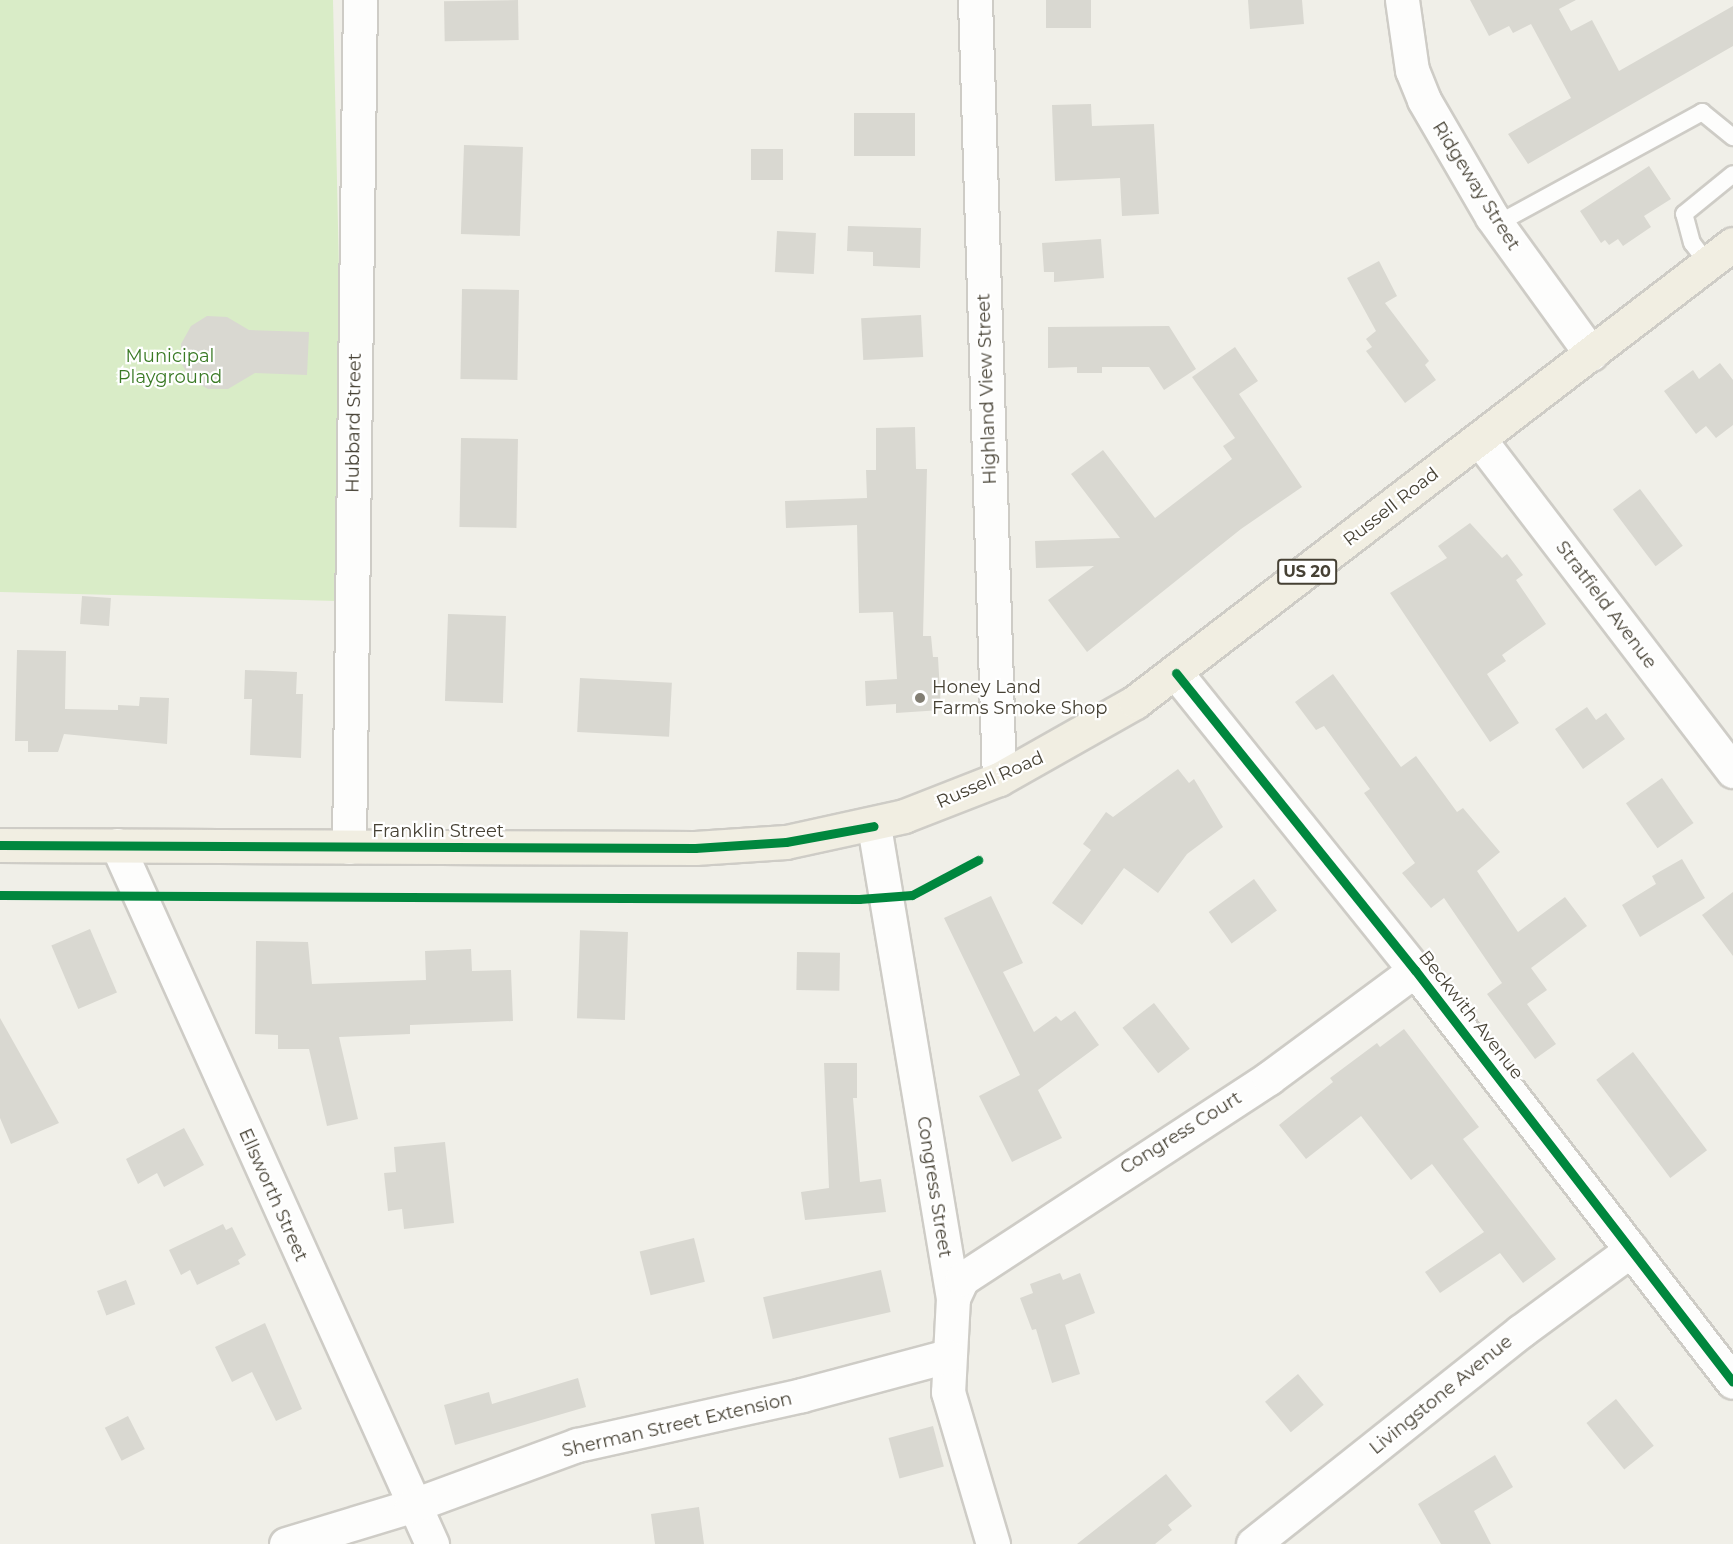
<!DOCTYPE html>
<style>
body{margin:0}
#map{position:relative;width:1733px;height:1544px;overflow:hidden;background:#f0efe8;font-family:Montserrat,sans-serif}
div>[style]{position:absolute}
.green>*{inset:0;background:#d9ecc7}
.building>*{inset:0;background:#d9d8d1;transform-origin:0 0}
.roads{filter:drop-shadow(2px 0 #ceccc6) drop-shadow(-2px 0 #ceccc6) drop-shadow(0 2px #ceccc6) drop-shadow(0 -2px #ceccc6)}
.service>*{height:16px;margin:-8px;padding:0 8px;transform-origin:8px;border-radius:8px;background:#fdfdfc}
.minor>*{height:33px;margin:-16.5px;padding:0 16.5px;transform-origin:16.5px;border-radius:16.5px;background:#fdfdfc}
.primary>*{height:33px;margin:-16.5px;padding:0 16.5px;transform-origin:16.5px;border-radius:16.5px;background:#f1eee2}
.cycleway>*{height:9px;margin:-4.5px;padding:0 4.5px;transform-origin:4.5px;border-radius:4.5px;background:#00873e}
.dots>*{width:16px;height:16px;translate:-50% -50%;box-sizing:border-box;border:3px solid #fff;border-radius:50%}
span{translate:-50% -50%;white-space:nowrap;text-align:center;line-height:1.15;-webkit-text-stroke:4.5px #fff;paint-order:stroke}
.shield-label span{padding:2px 4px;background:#fff;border:2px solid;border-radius:4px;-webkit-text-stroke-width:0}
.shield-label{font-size:16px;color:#464134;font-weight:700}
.street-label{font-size:18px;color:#464134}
.park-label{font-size:18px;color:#3a7a25}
.poi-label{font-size:18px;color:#464134}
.left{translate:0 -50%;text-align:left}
</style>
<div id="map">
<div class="green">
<div style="clip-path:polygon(0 0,333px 0,342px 406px,336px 601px,0 592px)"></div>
</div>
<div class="building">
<div style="left:518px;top:0;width:40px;height:74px;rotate:89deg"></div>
<div style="left:1046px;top:0;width:45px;height:28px"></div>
<div style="clip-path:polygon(1248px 0,1302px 0,1304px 24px,1250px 29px)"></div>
<div style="clip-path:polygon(1470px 0,1576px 0,1559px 9px,1571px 31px,1592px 20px,1619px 71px,1733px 6px,1733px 46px,1528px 164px,1508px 134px,1571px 98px,1531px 24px,1513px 33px,1509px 26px,1489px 36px)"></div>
<div style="clip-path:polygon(1091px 104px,1092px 126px,1154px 124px,1159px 214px,1122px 216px,1120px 178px,1055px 181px,1052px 105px)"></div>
<div style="left:854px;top:113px;width:61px;height:43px"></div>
<div style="left:464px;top:145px;width:59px;height:89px;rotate:2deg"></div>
<div style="left:751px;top:149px;width:32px;height:31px"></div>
<div style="clip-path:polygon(1649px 166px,1671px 199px,1644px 216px,1651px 227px,1623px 246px,1618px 239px,1609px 245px,1605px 240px,1601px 243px,1580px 211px)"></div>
<div style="clip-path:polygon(848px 226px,921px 228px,920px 268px,873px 266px,873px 252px,847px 251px)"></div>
<div style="left:777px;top:231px;width:39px;height:41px;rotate:3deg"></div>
<div style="clip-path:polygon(1101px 239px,1104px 278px,1054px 282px,1054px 272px,1044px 272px,1042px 243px)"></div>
<div style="clip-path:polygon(1379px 261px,1397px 296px,1385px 303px,1429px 361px,1425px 365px,1436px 380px,1405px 403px,1366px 351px,1372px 347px,1366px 339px,1376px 331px,1347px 278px)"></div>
<div style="left:462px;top:289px;width:57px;height:90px;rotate:1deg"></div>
<div style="left:921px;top:315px;width:42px;height:60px;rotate:87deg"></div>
<div style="clip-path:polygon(207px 316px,227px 317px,249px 330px,309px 332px,307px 375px,255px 373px,228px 389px,208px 389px,192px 380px,181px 363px,181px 344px,191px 326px)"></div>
<div style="clip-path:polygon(1169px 326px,1196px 369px,1164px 390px,1149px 367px,1102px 367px,1102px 373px,1077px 373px,1077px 367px,1048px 368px,1048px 327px)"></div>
<div style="clip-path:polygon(1235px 347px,1258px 381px,1239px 394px,1302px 487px,1241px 529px,1087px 652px,1048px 600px,1094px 566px,1036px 568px,1035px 541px,1120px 538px,1071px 474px,1103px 450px,1155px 518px,1232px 459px,1223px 446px,1235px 438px,1192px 377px)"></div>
<div style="clip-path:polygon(1720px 363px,1733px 380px,1733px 425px,1716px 438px,1706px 426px,1696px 434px,1664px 391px,1693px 370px,1699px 379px)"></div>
<div style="clip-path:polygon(915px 427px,916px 469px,927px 469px,923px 636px,931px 636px,933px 657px,938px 657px,941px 710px,896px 713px,896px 704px,866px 706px,865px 681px,897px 679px,893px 612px,859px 613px,857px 525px,786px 528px,785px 501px,867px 498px,866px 470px,876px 470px,876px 428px)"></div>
<div style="left:461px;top:438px;width:57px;height:89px;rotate:1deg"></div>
<div style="left:1640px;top:489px;width:71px;height:34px;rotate:53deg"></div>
<div style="clip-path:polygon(1470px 523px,1502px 558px,1507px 554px,1523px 575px,1516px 580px,1546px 624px,1502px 655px,1506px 661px,1487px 674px,1519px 723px,1490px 742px,1390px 593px,1447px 558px,1438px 546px)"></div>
<div style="left:82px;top:596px;width:29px;height:28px;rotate:4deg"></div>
<div style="left:448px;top:614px;width:58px;height:87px;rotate:2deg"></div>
<div style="clip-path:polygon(17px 650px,66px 651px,65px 709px,118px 710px,118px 705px,139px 706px,140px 697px,169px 698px,167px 744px,64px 734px,58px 752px,28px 752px,28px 741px,15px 741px)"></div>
<div style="clip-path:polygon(245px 670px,297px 672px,296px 694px,303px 694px,301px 758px,250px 755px,252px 699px,244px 699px)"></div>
<div style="clip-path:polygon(1333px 674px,1401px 767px,1416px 756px,1457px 812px,1463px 808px,1500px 852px,1477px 871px,1518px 932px,1565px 897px,1587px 926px,1531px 968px,1547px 990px,1527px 1004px,1556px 1044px,1535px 1059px,1487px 994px,1502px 983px,1444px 898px,1431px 908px,1402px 873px,1415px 863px,1364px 793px,1370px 789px,1324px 726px,1316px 730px,1295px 702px)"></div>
<div style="left:580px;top:678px;width:92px;height:54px;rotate:3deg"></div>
<div style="clip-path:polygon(1587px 707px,1596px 720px,1606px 713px,1625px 739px,1583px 769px,1555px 729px)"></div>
<div style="clip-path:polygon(1178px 769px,1189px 783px,1194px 779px,1223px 827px,1187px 854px,1158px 893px,1124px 868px,1082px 925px,1052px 903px,1091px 850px,1083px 844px,1106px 812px,1113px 817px)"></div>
<div style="left:1662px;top:778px;width:55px;height:44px;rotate:55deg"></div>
<div style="clip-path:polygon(1682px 859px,1705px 898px,1640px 937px,1622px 905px,1656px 884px,1652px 876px)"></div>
<div style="left:1254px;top:879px;width:39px;height:56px;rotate:54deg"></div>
<div style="clip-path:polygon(1733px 892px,1733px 956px,1702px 915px)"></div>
<div style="clip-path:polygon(991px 896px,1023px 963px,1003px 972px,1034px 1032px,1056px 1016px,1061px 1021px,1075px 1011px,1099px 1045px,1038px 1090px,1062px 1138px,1012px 1162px,979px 1096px,1020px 1075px,944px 918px)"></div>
<div style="left:90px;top:929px;width:69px;height:42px;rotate:67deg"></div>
<div style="left:628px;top:932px;width:88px;height:48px;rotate:92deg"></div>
<div style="clip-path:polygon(256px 941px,308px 942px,312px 984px,426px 980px,425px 951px,471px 949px,472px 971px,511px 970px,513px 1021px,410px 1025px,410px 1034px,339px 1037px,358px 1119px,327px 1126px,309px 1049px,278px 1049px,278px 1035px,255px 1034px)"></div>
<div style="left:797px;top:952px;width:43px;height:38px;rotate:1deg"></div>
<div style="left:1154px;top:1003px;width:58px;height:40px;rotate:52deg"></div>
<div style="clip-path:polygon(0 1018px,59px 1123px,11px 1144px,0 1118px)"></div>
<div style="clip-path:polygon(1404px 1029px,1479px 1127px,1463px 1139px,1556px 1259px,1523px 1283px,1500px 1253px,1440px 1293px,1425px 1272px,1484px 1232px,1432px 1164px,1411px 1180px,1361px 1116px,1306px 1159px,1279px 1125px,1333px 1082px,1330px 1078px,1377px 1043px,1380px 1047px)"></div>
<div style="left:1633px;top:1052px;width:123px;height:46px;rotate:53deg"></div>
<div style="clip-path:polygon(824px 1063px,857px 1063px,857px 1098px,853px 1098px,860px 1182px,881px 1179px,886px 1212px,805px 1220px,801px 1192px,829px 1188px)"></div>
<div style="clip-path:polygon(184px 1128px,204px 1165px,164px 1187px,157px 1173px,138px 1184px,126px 1159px)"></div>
<div style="clip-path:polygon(445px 1142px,454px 1223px,404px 1229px,402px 1209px,388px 1211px,384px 1173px,396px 1172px,394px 1147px)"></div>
<div style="clip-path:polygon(223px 1224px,226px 1230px,232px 1227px,246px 1255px,238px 1260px,240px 1264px,197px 1285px,190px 1270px,181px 1275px,169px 1250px)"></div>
<div style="left:694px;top:1238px;width:45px;height:56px;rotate:76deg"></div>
<div style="left:881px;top:1270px;width:43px;height:121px;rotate:77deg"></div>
<div style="clip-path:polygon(1060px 1273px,1063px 1280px,1080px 1273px,1095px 1313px,1065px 1325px,1080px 1374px,1052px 1383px,1036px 1329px,1032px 1330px,1020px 1298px,1033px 1293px,1030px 1284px)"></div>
<div style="left:126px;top:1280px;width:26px;height:31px;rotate:69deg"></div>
<div style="clip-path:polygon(265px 1323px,302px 1409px,276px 1421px,252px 1372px,232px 1382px,215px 1347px)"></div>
<div style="left:1298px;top:1374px;width:40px;height:43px;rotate:50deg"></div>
<div style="clip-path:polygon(578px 1378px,586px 1407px,455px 1445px,444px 1405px,489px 1392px,492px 1404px)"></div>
<div style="left:1616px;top:1399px;width:60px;height:38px;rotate:51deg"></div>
<div style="left:128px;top:1416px;width:37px;height:26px;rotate:63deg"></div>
<div style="left:933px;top:1426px;width:42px;height:46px;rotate:75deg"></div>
<div style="clip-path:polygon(1495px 1455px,1513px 1487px,1474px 1511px,1491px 1544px,1441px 1544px,1418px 1504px)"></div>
<div style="clip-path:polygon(1166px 1474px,1192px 1506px,1168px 1525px,1172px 1530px,1155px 1544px,1077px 1544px)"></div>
<div style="clip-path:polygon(699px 1507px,704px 1544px,655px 1544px,651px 1514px)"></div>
</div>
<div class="roads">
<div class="service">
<div style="left:1497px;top:224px;width:234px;rotate:-28.6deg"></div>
<div style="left:1702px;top:112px;width:40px;rotate:39deg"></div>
<div style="left:1708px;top:264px;width:26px;rotate:-127deg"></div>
<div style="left:1692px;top:243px;width:30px;rotate:-105deg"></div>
<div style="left:1684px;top:214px;width:63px;rotate:-39.2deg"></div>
</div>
<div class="minor">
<div style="left:975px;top:0;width:779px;rotate:88.24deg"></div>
<div style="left:1402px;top:0;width:71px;rotate:81.9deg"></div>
<div style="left:1412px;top:70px;width:32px;rotate:68deg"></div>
<div style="left:1424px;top:100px;width:135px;rotate:59.8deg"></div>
<div style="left:1492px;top:217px;width:169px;rotate:54.1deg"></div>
<div style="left:1479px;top:439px;width:418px;rotate:52.6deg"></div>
<div style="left:1176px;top:673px;width:381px;rotate:51.2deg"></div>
<div style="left:1415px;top:970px;width:520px;rotate:52.34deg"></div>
<div style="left:874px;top:826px;width:479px;rotate:80.5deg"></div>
<div style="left:953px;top:1298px;width:94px;rotate:93deg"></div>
<div style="left:948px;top:1392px;width:159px;rotate:73.5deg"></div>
<div style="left:117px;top:845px;width:767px;rotate:65.74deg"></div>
<div style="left:349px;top:847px;width:847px;rotate:-89.26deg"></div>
<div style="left:953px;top:1298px;width:21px;rotate:-65deg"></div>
<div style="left:962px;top:1279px;width:367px;rotate:-33.2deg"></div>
<div style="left:1269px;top:1078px;width:182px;rotate:-36.5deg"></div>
<div style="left:286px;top:1544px;width:131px;rotate:-16.9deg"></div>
<div style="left:411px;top:1506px;width:177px;rotate:-20.2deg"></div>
<div style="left:577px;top:1445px;width:230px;rotate:-12.5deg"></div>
<div style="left:802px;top:1395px;width:151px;rotate:-15deg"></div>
<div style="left:1253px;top:1544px;width:342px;rotate:-38.5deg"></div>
<div style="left:1521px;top:1331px;width:137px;rotate:-36.4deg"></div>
</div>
<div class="primary">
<div style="left:0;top:845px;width:695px;rotate:0.25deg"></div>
<div style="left:695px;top:848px;width:91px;rotate:-3.8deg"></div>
<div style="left:786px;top:842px;width:121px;rotate:-12.4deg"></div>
<div style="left:904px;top:816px;width:102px;rotate:-21.3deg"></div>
<div style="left:999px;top:779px;width:156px;rotate:-29.5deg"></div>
<div style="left:1135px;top:702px;width:753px;rotate:-37.45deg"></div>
</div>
</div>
<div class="cycleway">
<div style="left:1176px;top:673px;width:381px;rotate:51.2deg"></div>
<div style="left:1415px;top:970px;width:520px;rotate:52.34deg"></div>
<div style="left:0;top:845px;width:695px;rotate:0.25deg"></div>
<div style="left:695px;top:848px;width:91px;rotate:-3.8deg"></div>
<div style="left:786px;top:842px;width:89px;rotate:-10.3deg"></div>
<div style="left:0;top:895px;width:859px;rotate:0.27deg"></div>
<div style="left:859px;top:899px;width:53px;rotate:-4.3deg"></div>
<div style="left:912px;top:895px;width:75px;rotate:-27.9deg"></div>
</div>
<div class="dots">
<div style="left:920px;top:698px;background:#827e73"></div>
</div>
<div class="shield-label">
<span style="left:1307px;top:572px">US 20</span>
</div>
<div class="street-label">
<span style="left:1476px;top:186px;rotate:58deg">Ridgeway Street</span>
<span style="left:987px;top:389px;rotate:-92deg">Highland View Street</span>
<span style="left:354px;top:423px;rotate:-89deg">Hubbard Street</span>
<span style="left:1391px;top:507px;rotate:-38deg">Russell Road</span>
<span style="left:1606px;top:605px;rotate:53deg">Stratfield Avenue</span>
<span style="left:990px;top:780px;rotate:-24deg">Russell Road</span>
<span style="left:438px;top:831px">Franklin Street</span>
<span style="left:1471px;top:1015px;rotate:52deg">Beckwith Avenue</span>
<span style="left:1181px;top:1133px;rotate:-32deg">Congress Court</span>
<span style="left:934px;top:1187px;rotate:81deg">Congress Street</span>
<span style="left:273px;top:1195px;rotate:66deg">Ellsworth Street</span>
<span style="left:1441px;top:1395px;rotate:-39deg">Livingstone Avenue</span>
<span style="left:677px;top:1425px;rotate:-13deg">Sherman Street Extension</span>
</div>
<div class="park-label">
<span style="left:170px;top:367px">Municipal<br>Playground</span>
</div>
<div class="poi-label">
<span class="left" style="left:932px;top:698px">Honey Land<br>Farms Smoke Shop</span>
</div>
</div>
